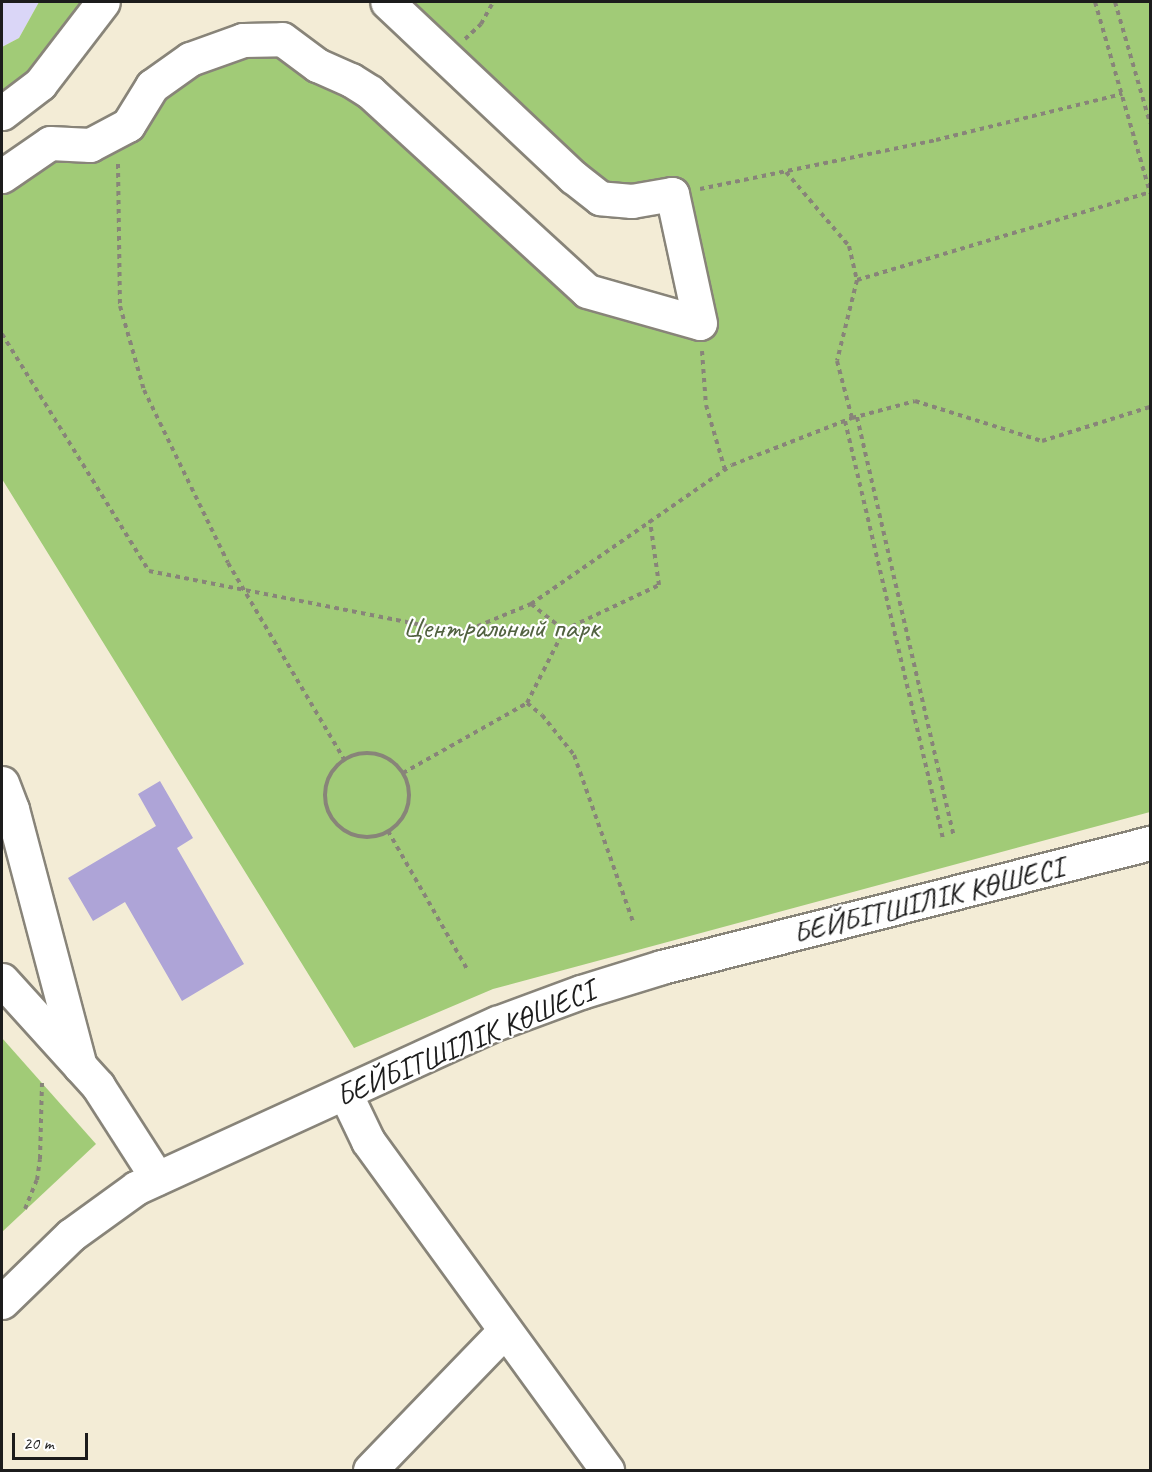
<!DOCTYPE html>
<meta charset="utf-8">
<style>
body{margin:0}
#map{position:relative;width:1152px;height:1472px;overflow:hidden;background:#f3ecd6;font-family:Caveat,sans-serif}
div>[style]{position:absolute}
.built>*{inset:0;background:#dad6f7}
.green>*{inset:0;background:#a1cb77}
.building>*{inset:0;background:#aea4d7}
.path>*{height:4px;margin-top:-2px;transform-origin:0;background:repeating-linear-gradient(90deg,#888479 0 4.5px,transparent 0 9px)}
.path>.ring{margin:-2px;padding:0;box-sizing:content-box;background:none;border:4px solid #888479;border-radius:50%}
.roads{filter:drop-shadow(2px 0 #888479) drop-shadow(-2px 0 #888479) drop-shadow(0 2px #888479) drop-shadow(0 -2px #888479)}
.minor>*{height:33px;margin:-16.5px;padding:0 16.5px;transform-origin:16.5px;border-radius:16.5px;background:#fff}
span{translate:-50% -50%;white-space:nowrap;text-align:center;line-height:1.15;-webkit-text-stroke:4.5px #fff;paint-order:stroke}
.park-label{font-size:30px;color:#516240}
.street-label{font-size:30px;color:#1c1c1c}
.frame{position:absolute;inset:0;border:3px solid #1c1c1c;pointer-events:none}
.scale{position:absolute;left:12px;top:1433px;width:76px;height:27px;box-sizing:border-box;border:3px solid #1c1c1c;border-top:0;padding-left:8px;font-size:18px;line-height:21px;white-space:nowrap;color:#1c1c1c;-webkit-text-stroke:4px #fff;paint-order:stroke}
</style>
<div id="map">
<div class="built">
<div style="clip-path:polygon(2px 2px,39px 2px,19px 38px,2px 47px)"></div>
</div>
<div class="green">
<div style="clip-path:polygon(39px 2px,103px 2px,2px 113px,2px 47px,19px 38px)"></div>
<div style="clip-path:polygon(387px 2px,1150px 2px,1150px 812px,493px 989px,354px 1048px,2px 479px,2px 176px,90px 145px,152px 86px,282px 39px,587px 291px,699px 323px,672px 195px,600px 198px)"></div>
<div style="clip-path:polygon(2px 1038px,96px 1144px,2px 1232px)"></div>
</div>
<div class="building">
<div style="clip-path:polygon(160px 781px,193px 838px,177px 848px,244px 964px,182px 1001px,125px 902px,93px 921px,68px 878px,156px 826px,138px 794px)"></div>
</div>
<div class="path">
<div style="left:1095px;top:2px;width:199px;rotate:73.9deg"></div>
<div style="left:1115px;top:2px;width:126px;rotate:73.9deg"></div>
<div style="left:465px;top:39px;width:22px;rotate:-43deg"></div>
<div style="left:481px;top:24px;width:25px;rotate:-61deg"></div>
<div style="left:118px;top:164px;width:142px;rotate:89.2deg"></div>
<div style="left:120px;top:306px;width:87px;rotate:74.1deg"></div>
<div style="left:144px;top:390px;width:192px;rotate:64.1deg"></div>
<div style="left:228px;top:563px;width:228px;rotate:59.4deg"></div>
<div style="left:786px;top:172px;width:97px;rotate:49.6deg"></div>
<div style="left:849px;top:246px;width:35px;rotate:77deg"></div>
<div style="left:857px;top:280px;width:83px;rotate:103.9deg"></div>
<div style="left:837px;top:361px;width:59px;rotate:75.3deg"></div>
<div style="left:700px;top:189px;width:241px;rotate:-11.7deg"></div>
<div style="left:936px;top:140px;width:192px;rotate:-13.9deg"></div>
<div style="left:857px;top:280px;width:306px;rotate:-16.7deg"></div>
<div style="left:2px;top:334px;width:279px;rotate:58.2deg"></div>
<div style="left:149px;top:571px;width:318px;rotate:11.2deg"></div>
<div style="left:461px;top:633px;width:76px;rotate:-22.5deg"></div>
<div style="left:531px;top:604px;width:244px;rotate:-34.7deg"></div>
<div style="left:732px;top:465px;width:129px;rotate:-21.4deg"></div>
<div style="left:852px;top:418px;width:65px;rotate:-15.1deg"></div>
<div style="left:915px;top:401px;width:133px;rotate:17.5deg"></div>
<div style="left:1042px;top:441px;width:113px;rotate:-17.5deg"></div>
<div style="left:702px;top:351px;width:54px;rotate:85.8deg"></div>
<div style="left:706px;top:405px;width:68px;rotate:73.7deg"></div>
<div style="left:857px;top:417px;width:430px;rotate:77deg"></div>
<div style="left:845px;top:421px;width:429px;rotate:76.8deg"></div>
<div style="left:531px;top:604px;width:42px;rotate:38.2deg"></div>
<div style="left:527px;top:703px;width:82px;rotate:-63.1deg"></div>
<div style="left:564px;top:630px;width:105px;rotate:-25.3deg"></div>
<div style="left:659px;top:585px;width:65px;rotate:-98deg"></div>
<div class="ring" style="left:325px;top:753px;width:80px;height:80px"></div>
<div style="left:403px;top:773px;width:142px;rotate:-29.4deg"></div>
<div style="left:527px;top:703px;width:19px;rotate:39deg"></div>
<div style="left:542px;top:715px;width:51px;rotate:51.3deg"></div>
<div style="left:574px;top:755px;width:177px;rotate:70.5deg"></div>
<div style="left:388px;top:831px;width:159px;rotate:60.2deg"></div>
<div style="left:25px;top:1209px;width:31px;rotate:-68deg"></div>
<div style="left:37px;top:1180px;width:21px;rotate:-82deg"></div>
<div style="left:40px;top:1159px;width:76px;rotate:-88.5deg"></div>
</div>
<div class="roads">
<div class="minor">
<div style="left:2px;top:113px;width:48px;rotate:-37.3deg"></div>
<div style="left:40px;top:84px;width:103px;rotate:-52.5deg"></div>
<div style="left:2px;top:176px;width:58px;rotate:-34.5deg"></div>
<div style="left:50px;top:143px;width:40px;rotate:2.9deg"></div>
<div style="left:90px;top:145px;width:43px;rotate:-27.8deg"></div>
<div style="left:128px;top:125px;width:46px;rotate:-58.4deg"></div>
<div style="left:152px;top:86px;width:47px;rotate:-35.4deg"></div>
<div style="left:190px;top:59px;width:56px;rotate:-19.7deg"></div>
<div style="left:243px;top:40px;width:39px;rotate:-1deg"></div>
<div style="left:282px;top:39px;width:44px;rotate:36.6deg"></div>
<div style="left:317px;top:65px;width:37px;rotate:24deg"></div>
<div style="left:351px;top:80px;width:22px;rotate:32deg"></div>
<div style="left:370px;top:92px;width:294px;rotate:42.5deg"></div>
<div style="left:587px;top:291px;width:117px;rotate:15.8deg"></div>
<div style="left:700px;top:323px;width:132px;rotate:-102.2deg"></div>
<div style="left:672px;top:194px;width:41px;rotate:170.1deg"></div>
<div style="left:632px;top:201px;width:32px;rotate:-175deg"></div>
<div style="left:600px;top:198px;width:34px;rotate:-142deg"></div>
<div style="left:573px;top:177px;width:255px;rotate:-136.7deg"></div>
<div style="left:2px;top:783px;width:28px;rotate:69deg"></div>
<div style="left:12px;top:809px;width:266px;rotate:75.2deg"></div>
<div style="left:2px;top:980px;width:143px;rotate:47.8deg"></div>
<div style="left:98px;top:1086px;width:109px;rotate:57.3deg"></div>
<div style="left:345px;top:1093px;width:53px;rotate:64.4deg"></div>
<div style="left:368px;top:1141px;width:407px;rotate:54deg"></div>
<div style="left:2px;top:1302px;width:96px;rotate:-44.2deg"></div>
<div style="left:71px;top:1235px;width:80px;rotate:-35.9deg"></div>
<div style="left:136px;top:1188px;width:397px;rotate:-24.6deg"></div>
<div style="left:497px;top:1023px;width:90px;rotate:-20.3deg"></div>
<div style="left:581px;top:992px;width:85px;rotate:-17.2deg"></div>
<div style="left:662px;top:967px;width:504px;rotate:-14.26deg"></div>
<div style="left:370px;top:1470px;width:194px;rotate:-46deg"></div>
</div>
</div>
<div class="park-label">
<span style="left:501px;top:627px">Центральный парк</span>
</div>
<div class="street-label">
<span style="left:928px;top:900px;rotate:-14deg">БЕЙБІТШІЛІК КӨШЕСІ</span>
<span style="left:465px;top:1043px;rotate:-23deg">БЕЙБІТШІЛІК КӨШЕСІ</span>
</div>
<div class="frame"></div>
<div class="scale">20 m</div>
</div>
